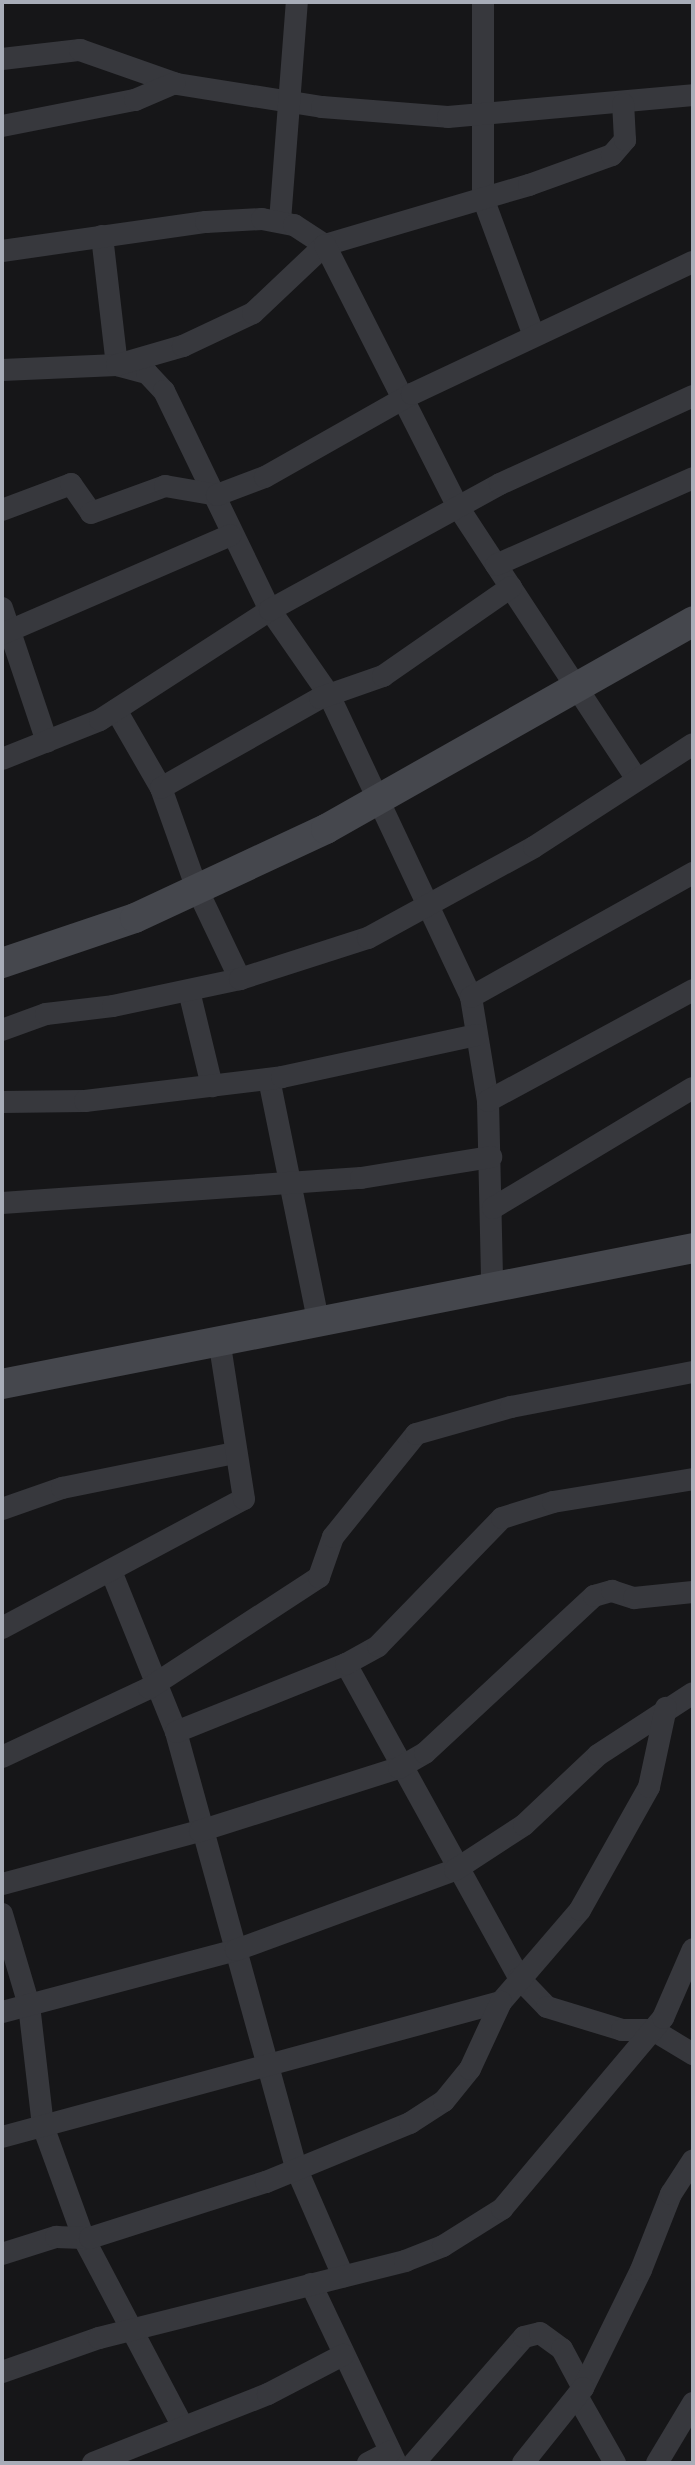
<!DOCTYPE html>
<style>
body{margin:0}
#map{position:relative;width:695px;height:2465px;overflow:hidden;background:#161618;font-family:"Varela Round",sans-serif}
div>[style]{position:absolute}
.street>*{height:22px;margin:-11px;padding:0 11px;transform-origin:11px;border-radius:11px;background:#37383d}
.secondary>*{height:30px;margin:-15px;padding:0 15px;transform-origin:15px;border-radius:15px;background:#45474d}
span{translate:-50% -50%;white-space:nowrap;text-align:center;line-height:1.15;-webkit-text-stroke:6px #111113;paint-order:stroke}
.frame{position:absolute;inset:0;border:4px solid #a8adb8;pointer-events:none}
</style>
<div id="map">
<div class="street">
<div style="left:483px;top:2px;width:196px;rotate:90deg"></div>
<div style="left:483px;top:198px;width:147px;rotate:69.7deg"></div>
<div style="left:2px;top:59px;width:79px;rotate:-6.6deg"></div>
<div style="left:80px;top:50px;width:103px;rotate:19.3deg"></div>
<div style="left:177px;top:84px;width:147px;rotate:9deg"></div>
<div style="left:322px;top:107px;width:126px;rotate:4.5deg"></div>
<div style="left:448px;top:117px;width:246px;rotate:-5.1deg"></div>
<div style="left:2px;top:126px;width:136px;rotate:-11.1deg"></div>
<div style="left:135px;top:100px;width:43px;rotate:-23deg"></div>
<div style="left:280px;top:221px;width:220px;rotate:-85.6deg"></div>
<div style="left:102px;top:236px;width:130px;rotate:83.4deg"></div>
<div style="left:117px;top:365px;width:31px;rotate:15deg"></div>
<div style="left:147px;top:373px;width:25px;rotate:47deg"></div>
<div style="left:164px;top:391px;width:243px;rotate:64.2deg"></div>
<div style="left:270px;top:610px;width:103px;rotate:55.2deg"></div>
<div style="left:329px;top:695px;width:334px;rotate:64.8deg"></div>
<div style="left:471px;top:997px;width:105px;rotate:80.7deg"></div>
<div style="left:488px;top:1101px;width:183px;rotate:88.7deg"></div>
<div style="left:2px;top:251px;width:206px;rotate:-8.1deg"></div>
<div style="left:206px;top:222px;width:56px;rotate:-3.1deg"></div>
<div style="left:262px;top:219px;width:33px;rotate:11deg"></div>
<div style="left:294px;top:225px;width:37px;rotate:33deg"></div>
<div style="left:325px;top:245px;width:213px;rotate:-16.4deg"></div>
<div style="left:529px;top:185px;width:88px;rotate:-19.9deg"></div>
<div style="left:612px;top:155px;width:20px;rotate:-49deg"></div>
<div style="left:625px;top:140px;width:36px;rotate:-93deg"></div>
<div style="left:2px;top:370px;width:115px;rotate:-2.5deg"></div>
<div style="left:117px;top:365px;width:69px;rotate:-16.1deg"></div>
<div style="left:183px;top:346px;width:77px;rotate:-25.2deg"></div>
<div style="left:253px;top:313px;width:99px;rotate:-43.4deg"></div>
<div style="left:325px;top:245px;width:294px;rotate:63.1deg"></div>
<div style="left:458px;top:507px;width:324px;rotate:56.7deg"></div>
<div style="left:2px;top:510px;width:74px;rotate:-20.6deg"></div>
<div style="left:71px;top:484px;width:35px;rotate:55deg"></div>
<div style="left:91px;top:513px;width:79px;rotate:-20deg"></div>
<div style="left:165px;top:486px;width:53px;rotate:9.8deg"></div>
<div style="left:217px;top:495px;width:51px;rotate:-20.6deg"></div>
<div style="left:265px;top:477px;width:169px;rotate:-29.5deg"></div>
<div style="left:412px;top:394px;width:310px;rotate:-25.2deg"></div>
<div style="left:496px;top:565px;width:215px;rotate:-23.8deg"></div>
<div style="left:2px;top:608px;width:141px;rotate:71.4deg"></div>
<div style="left:2px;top:634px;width:249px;rotate:-23.4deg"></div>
<div style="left:116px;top:710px;width:90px;rotate:60deg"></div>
<div style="left:161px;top:788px;width:107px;rotate:70.4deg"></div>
<div style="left:197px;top:889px;width:100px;rotate:64.5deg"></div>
<div style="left:2px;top:759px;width:105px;rotate:-21.7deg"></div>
<div style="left:100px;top:720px;width:202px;rotate:-32.9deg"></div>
<div style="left:270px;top:610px;width:262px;rotate:-28.7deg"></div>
<div style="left:500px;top:484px;width:212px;rotate:-24.5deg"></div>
<div style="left:161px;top:788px;width:183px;rotate:-29.5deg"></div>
<div style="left:320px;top:698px;width:67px;rotate:-19.2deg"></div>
<div style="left:383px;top:676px;width:156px;rotate:-34.8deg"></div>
<div style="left:189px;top:991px;width:98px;rotate:76.4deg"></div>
<div style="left:471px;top:997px;width:254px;rotate:-29.2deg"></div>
<div style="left:2px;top:1030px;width:47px;rotate:-20deg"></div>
<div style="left:46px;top:1014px;width:67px;rotate:-6.8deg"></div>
<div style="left:113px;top:1006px;width:130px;rotate:-12deg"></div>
<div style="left:240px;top:979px;width:134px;rotate:-17.8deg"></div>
<div style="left:368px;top:938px;width:189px;rotate:-28.7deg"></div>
<div style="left:534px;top:847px;width:189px;rotate:-32.9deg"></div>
<div style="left:269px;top:1079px;width:245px;rotate:78.5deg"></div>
<div style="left:488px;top:1101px;width:233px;rotate:-28.4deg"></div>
<div style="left:2px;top:1102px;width:83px;rotate:-0.7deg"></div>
<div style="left:85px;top:1101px;width:198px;rotate:-6.9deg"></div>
<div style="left:282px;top:1077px;width:199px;rotate:-12.2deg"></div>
<div style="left:2px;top:1203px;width:360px;rotate:-4deg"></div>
<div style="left:361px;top:1178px;width:132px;rotate:-9.2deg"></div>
<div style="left:493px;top:1208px;width:233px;rotate:-31deg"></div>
<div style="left:2px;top:1509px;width:64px;rotate:-19.3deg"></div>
<div style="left:62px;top:1488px;width:176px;rotate:-11.5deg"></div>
<div style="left:111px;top:1571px;width:174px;rotate:68deg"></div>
<div style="left:176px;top:1732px;width:454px;rotate:74.6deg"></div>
<div style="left:297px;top:2170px;width:116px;rotate:66.5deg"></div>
<div style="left:2px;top:1628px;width:274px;rotate:-28.1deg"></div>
<div style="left:244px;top:1499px;width:162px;rotate:-98.9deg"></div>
<div style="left:346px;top:1664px;width:359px;rotate:61.1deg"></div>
<div style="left:519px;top:1978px;width:40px;rotate:46deg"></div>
<div style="left:547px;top:2007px;width:78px;rotate:17deg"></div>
<div style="left:622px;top:2030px;width:31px"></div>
<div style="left:653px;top:2030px;width:47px;rotate:31deg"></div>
<div style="left:176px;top:1732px;width:183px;rotate:-21.8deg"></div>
<div style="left:346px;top:1664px;width:37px;rotate:-29deg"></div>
<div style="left:378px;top:1646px;width:178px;rotate:-45.9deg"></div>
<div style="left:502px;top:1518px;width:53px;rotate:-17.4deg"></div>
<div style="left:553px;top:1502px;width:142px;rotate:-9.3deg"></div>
<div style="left:2px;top:1757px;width:162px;rotate:-25.1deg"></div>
<div style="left:149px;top:1688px;width:203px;rotate:-33.1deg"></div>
<div style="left:319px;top:1577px;width:42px;rotate:-70.7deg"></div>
<div style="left:333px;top:1537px;width:132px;rotate:-51.1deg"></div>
<div style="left:416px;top:1434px;width:99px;rotate:-15.9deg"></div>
<div style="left:511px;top:1407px;width:185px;rotate:-10.9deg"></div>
<div style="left:2px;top:1884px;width:205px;rotate:-15deg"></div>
<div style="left:200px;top:1831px;width:209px;rotate:-17.6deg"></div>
<div style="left:399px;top:1768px;width:30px;rotate:-30deg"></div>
<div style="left:425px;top:1753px;width:231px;rotate:-42.9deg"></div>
<div style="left:594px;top:1596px;width:19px;rotate:-16deg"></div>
<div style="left:612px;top:1591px;width:23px;rotate:18deg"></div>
<div style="left:634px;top:1598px;width:59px;rotate:-5.8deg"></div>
<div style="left:2px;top:1914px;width:95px;rotate:73.5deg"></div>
<div style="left:29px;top:2005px;width:122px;rotate:83.4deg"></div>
<div style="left:43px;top:2126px;width:120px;rotate:70.1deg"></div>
<div style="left:84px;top:2239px;width:210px;rotate:62.2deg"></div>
<div style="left:2px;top:2012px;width:242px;rotate:-14.8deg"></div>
<div style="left:236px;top:1950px;width:233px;rotate:-20.1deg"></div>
<div style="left:455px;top:1870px;width:82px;rotate:-33.1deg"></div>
<div style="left:524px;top:1825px;width:102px;rotate:-43.4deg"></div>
<div style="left:598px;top:1755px;width:113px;rotate:-33.1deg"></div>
<div style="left:2px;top:2137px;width:517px;rotate:-15.14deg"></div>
<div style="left:501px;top:2002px;width:121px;rotate:-49.3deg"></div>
<div style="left:580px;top:1910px;width:141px;rotate:-60.7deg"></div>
<div style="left:649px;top:1787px;width:81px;rotate:-77.9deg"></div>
<div style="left:2px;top:2254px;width:57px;rotate:-17.5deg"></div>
<div style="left:56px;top:2237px;width:34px;rotate:2deg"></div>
<div style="left:90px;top:2238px;width:185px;rotate:-17.7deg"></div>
<div style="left:266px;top:2182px;width:156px;rotate:-22.3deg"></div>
<div style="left:410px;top:2123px;width:40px;rotate:-32.9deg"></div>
<div style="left:444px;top:2101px;width:41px;rotate:-50.9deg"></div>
<div style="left:470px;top:2069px;width:74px;rotate:-65.2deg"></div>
<div style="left:311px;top:2284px;width:198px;rotate:64.6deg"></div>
<div style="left:2px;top:2372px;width:103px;rotate:-19.3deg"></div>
<div style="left:99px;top:2338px;width:316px;rotate:-14.1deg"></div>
<div style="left:405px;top:2261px;width:41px;rotate:-21.5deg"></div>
<div style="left:443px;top:2246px;width:70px;rotate:-32.1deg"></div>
<div style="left:502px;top:2209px;width:250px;rotate:-49.9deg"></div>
<div style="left:663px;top:2018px;width:75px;rotate:-66.5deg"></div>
<div style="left:577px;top:2396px;width:77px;rotate:60.4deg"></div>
<div style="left:93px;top:2463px;width:188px;rotate:-21.5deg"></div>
<div style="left:268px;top:2394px;width:85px;rotate:-27.5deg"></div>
<div style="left:368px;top:2463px;width:25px;rotate:-27deg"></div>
<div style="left:414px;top:2463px;width:167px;rotate:-48.9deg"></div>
<div style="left:524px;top:2337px;width:16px;rotate:-14deg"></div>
<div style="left:540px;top:2333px;width:27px;rotate:36deg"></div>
<div style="left:562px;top:2349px;width:44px;rotate:61.7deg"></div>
<div style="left:583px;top:2388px;width:131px;rotate:-63.8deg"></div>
<div style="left:641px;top:2270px;width:82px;rotate:-68.5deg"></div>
<div style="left:671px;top:2194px;width:40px;rotate:-57.1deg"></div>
<div style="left:523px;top:2463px;width:96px;rotate:-51.3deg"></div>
<div style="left:657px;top:2463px;width:70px;rotate:-59deg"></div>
</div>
<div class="secondary">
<div style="left:2px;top:963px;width:140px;rotate:-18.7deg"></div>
<div style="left:135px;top:918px;width:211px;rotate:-25deg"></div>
<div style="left:326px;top:829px;width:422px;rotate:-29.5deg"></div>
<div style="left:2px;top:1384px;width:704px;rotate:-11.13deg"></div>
</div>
<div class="frame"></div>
</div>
